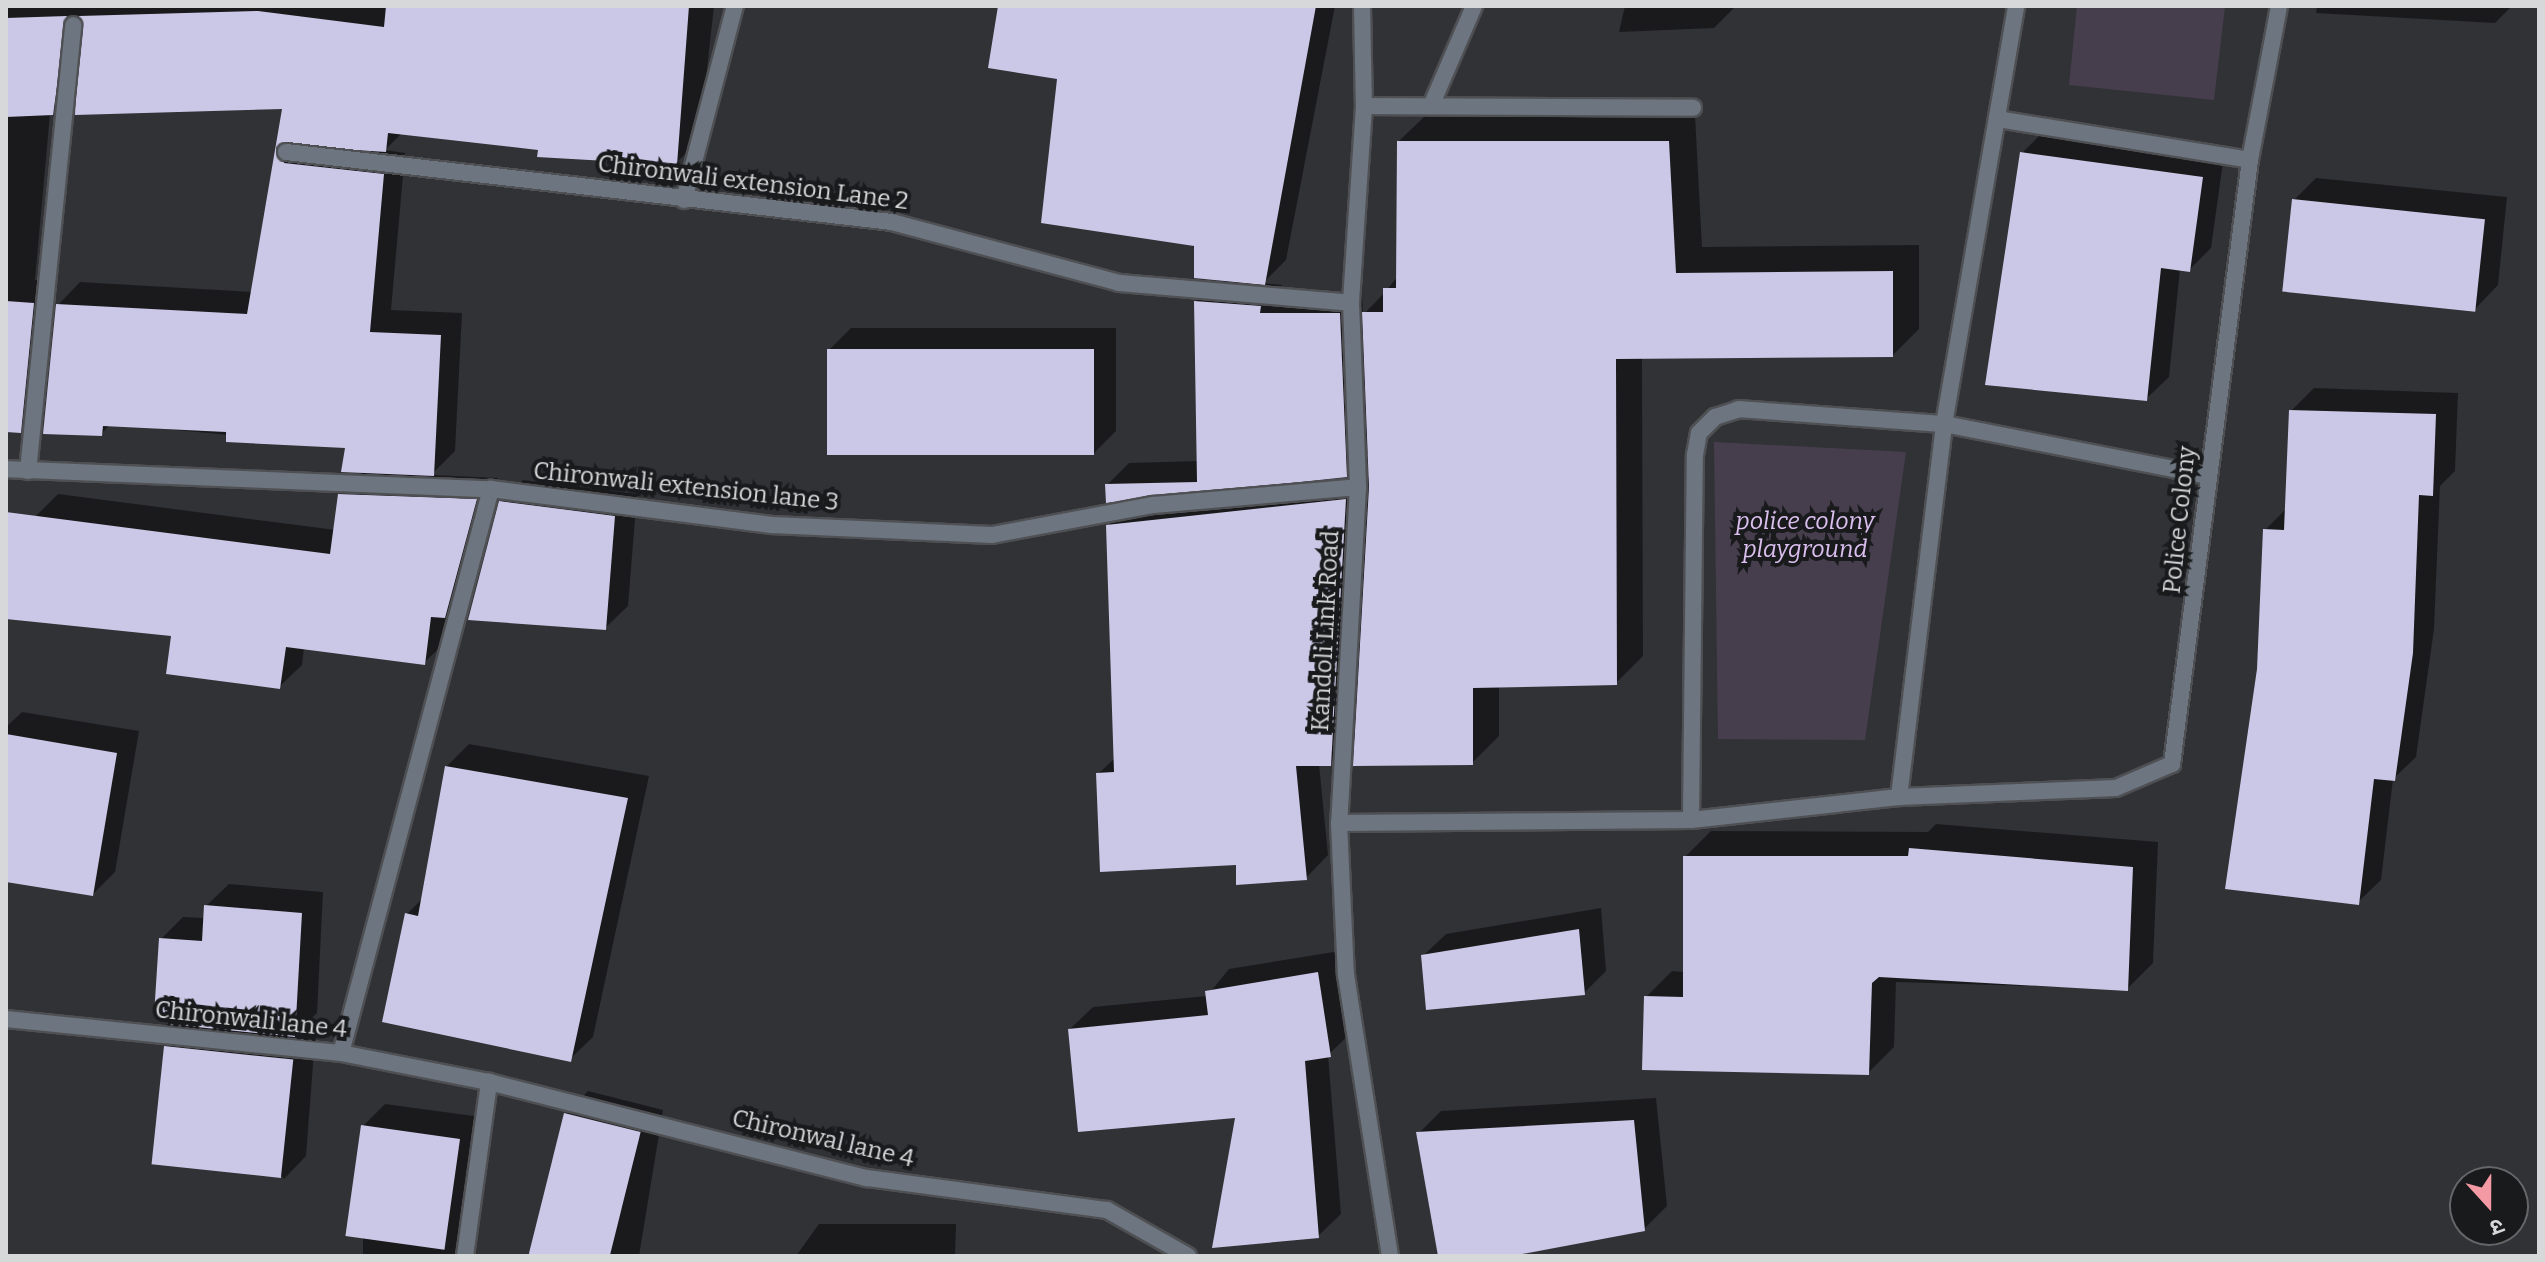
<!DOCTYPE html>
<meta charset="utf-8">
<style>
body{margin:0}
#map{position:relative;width:2545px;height:1262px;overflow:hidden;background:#313236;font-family:Bitter,"Noto Sans Devanagari",serif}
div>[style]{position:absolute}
.green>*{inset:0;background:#473e4d}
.shadow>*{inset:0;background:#0007}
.building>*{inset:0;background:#cbc7e6;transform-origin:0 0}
.roads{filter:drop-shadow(2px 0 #4f5054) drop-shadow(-2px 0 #4f5054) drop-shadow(0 2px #4f5054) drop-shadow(0 -2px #4f5054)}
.street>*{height:16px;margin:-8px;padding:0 8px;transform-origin:8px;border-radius:8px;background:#6d7680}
span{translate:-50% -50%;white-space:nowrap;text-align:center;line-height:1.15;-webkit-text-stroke:8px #191a1c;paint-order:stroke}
.street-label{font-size:24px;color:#d7d8da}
.park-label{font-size:24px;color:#dbbfef;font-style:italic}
.frame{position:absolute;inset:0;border:8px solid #d7d8da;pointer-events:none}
.north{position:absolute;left:2449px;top:1166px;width:80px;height:80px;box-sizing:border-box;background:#191a1c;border:2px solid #656668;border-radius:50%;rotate:159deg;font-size:22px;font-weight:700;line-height:32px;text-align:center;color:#d7d8da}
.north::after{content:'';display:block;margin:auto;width:28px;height:36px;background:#f49aa4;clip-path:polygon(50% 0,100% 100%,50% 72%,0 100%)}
</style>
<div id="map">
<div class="green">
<div style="clip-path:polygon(2077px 6px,2225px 6px,2214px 100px,2069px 85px)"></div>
<div style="clip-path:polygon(1714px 442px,1906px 452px,1865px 740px,1718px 739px)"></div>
</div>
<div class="shadow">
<div style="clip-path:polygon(6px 6px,714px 6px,699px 141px,676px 163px,403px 132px,385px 150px,405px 153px,391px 310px,462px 313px,455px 451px,431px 475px,498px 478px,467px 593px,450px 610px,446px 641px,424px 663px,304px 647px,302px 665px,279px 687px,173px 634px,36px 516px,58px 494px,336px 530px,340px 495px,364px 471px,347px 446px,111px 424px,101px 434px,58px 305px,80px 282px,253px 292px,284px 107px,82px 20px,74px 91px,50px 114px,35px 280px,55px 281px,42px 408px,20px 431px,6px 430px)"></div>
<div style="clip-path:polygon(1000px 6px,1335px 6px,1286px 260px,1263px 283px,1282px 285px,1281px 292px,1362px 292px,1363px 315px,1385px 292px,1398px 276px,1399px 141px,1426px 115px,1695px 115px,1702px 247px,1919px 245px,1919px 329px,1893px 355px,1642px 357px,1643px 656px,1616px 683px,1499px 686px,1499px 736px,1472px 763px,1357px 737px,1330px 764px,1319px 764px,1328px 855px,1306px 878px,1238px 863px,1098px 774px,1116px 757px,1108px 526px,1131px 503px,1371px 477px,1370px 451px,1346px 475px,1107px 500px,1107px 485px,1129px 463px,1198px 461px,1196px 301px,1219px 279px)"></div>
<div style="clip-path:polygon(1625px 6px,1736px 6px,1714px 28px,1619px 32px)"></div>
<div style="clip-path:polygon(2317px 6px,2512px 6px,2495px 23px,2316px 13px)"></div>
<div style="clip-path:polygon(2044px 131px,2224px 155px,2211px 248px,2189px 270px,2180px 269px,2169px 377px,2146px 399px,2022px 153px)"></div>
<div style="clip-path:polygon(2316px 178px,2507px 197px,2498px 285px,2476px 308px,2294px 200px)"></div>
<div style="clip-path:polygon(851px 328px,1116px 328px,1116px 431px,1093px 454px,829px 350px)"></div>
<div style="clip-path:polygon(2314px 388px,2458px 393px,2455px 471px,2440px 486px,2434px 629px,2416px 757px,2393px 779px,2381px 880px,2358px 902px,2259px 669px,2265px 530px,2287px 508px,2291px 411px)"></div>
<div style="clip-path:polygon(523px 480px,637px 494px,628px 606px,605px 628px,501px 502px)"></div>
<div style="clip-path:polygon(22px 712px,139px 731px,115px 872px,93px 894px,6px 880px,6px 727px)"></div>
<div style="clip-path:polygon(469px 744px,649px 776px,593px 1037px,570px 1059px,407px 914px,423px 898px,446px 767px)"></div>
<div style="clip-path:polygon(1936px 824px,2158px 842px,2153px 963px,2127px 989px,1896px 982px,1894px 1047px,1868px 1073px,1646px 997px,1672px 971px,1685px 972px,1685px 857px,1711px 831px,1928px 832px)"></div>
<div style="clip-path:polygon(229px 884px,323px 892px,317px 1013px,294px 1035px,315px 1038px,306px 1156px,284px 1179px,166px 1047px,188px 1024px,161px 939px,183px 917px,205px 918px,206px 906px)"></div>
<div style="clip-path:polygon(1601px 908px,1606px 971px,1584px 993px,1423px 956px,1446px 934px)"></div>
<div style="clip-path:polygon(1340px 951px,1352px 1032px,1328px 1055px,1341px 1214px,1318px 1236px,1238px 1116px,1070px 1029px,1093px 1007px,1207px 996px,1229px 969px)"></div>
<div style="clip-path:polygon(588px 1091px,663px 1110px,639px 1256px,543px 1256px,566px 1114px)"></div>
<div style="clip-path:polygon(1656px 1098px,1667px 1206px,1644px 1229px,1501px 1256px,1440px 1256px,1419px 1133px,1441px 1111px)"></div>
<div style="clip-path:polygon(385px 1104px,481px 1117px,462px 1256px,363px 1256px,363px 1126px)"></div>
<div style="clip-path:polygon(819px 1224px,956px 1224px,955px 1256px,796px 1256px)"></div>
</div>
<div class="building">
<div style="clip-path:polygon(386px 6px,689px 6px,677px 165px,537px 157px,538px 150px,388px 133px,386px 152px,278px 145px,284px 163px,384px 174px,370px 332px,441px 335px,434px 476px,341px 472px,345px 448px,226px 442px,226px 432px,103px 426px,102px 436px,43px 434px,56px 304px,247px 314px,282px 109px,75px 115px,79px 16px,258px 11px,384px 27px)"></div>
<div style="clip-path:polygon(998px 6px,1316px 6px,1265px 285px,1194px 278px,1194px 246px,1041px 223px,1057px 79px,988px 68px)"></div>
<div style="clip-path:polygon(67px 16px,53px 115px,6px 117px,6px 18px)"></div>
<div style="clip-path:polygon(1397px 141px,1669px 141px,1676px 273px,1893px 271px,1893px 357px,1616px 359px,1617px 685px,1473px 688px,1473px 765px,1353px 766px,1369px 487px,1362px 312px,1383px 312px,1383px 288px,1396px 288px)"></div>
<div style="clip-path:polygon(2020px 152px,2203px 177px,2190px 272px,2161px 268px,2147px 401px,1985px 385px)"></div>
<div style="left:2292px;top:199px;width:194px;height:93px;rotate:6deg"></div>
<div style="clip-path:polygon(6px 301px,34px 303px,21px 433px,6px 432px)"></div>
<div style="clip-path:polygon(1194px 301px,1261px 306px,1260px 313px,1340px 313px,1347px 477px,1106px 503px,1105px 484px,1197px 482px)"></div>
<div style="left:827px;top:349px;width:267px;height:106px"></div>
<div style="clip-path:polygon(2289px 410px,2436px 414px,2433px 496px,2419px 495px,2413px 653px,2395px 781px,2374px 779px,2359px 905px,2225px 889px,2257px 669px,2263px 529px,2284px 530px)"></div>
<div style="clip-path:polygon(338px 494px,477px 499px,445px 618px,431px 617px,425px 665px,286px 647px,280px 689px,166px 674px,171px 636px,6px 619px,6px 512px,330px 554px)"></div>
<div style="clip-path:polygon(1346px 499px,1331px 766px,1296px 766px,1307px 880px,1236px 885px,1236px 865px,1100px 872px,1096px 773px,1114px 772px,1106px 525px)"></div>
<div style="clip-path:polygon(499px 501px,615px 516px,606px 630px,468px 620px)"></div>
<div style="clip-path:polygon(6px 734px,117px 753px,93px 896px,6px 882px)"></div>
<div style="clip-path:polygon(445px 766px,628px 798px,571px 1062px,382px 1022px,405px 913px,418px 916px)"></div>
<div style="clip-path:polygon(1909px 848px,2133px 867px,2128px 991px,1879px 977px,1872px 983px,1869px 1075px,1642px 1070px,1644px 996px,1683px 997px,1683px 856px,1908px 856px)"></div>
<div style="clip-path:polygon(204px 905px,302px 913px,295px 1037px,167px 1024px,168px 1016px,154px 1015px,159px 938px,202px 941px)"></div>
<div style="clip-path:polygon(1579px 929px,1585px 995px,1426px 1010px,1421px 955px)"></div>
<div style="clip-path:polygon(1318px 972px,1331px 1057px,1305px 1061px,1319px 1238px,1212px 1248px,1235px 1118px,1078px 1132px,1068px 1029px,1208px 1015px,1205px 991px)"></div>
<div style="left:164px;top:1046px;width:130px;height:119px;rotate:6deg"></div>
<div style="left:564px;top:1113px;width:79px;height:145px;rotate:14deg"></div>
<div style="clip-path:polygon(1634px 1120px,1645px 1231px,1512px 1256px,1438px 1256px,1416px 1132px)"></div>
<div style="left:361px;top:1125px;width:100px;height:112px;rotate:8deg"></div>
</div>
<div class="roads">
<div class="street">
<div style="left:1362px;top:6px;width:100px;rotate:88.9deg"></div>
<div style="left:1364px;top:106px;width:197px;rotate:93.8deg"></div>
<div style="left:1351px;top:303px;width:184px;rotate:87.8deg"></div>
<div style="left:1358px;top:487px;width:337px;rotate:93.2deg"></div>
<div style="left:1339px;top:823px;width:152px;rotate:87.4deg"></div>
<div style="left:1346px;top:975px;width:284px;rotate:81.1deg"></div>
<div style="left:1364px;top:106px;width:329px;rotate:0.3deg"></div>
<div style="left:1431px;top:106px;width:109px;rotate:-66.7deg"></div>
<div style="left:1997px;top:119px;width:256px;rotate:9.2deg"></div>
<div style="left:286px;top:152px;width:610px;rotate:6.59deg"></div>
<div style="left:892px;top:222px;width:235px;rotate:15deg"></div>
<div style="left:1119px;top:283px;width:233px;rotate:4.9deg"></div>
<div style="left:684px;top:200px;width:201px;rotate:-75.3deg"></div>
<div style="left:6px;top:469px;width:485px;rotate:2.4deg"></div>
<div style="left:491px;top:489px;width:283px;rotate:7.3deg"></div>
<div style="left:772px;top:525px;width:220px;rotate:2.6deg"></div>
<div style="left:992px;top:535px;width:164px;rotate:-10.6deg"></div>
<div style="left:1153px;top:505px;width:206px;rotate:-5deg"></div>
<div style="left:28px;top:471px;width:448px;rotate:-84.2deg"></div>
<div style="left:1899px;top:797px;width:217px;rotate:-2.4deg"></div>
<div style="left:2116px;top:788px;width:61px;rotate:-23.2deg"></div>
<div style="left:2172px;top:764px;width:609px;rotate:-82.64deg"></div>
<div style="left:2250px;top:160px;width:157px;rotate:-79.3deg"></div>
<div style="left:1691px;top:820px;width:365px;rotate:-89.4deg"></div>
<div style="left:1695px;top:455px;width:22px;rotate:-80deg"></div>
<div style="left:1699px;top:433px;width:23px;rotate:-45deg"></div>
<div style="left:1715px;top:417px;width:25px;rotate:-18deg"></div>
<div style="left:1739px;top:409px;width:206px;rotate:4.2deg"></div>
<div style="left:1944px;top:424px;width:269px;rotate:11.1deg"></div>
<div style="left:1339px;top:823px;width:352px;rotate:-0.5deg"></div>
<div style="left:1691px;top:820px;width:209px;rotate:-6.3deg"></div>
<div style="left:1899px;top:797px;width:376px;rotate:-83.1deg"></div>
<div style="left:1944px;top:424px;width:424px;rotate:-80.2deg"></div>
<div style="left:6px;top:1019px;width:337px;rotate:5.8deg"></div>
<div style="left:341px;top:1053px;width:151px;rotate:11.1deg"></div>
<div style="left:489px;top:1082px;width:390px;rotate:14.3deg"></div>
<div style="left:867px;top:1178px;width:242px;rotate:7.6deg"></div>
<div style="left:1107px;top:1210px;width:93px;rotate:29.6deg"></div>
<div style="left:341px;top:1053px;width:584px;rotate:-75.11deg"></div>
<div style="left:465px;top:1256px;width:176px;rotate:-82.1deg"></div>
</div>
</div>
<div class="street-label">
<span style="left:753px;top:183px;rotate:7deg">Chironwali extension Lane 2</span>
<span style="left:686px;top:487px;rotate:6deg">Chironwali extension lane 3</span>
<span style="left:2180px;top:520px;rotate:-84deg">Police Colony</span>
<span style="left:1326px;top:631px;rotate:-87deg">Kandoli Link Road</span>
<span style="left:251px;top:1020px;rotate:6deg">Chironwali lane 4</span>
<span style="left:823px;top:1139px;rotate:13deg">Chironwal lane 4</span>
</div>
<div class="park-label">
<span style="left:1805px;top:536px">police colony<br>playground</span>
</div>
<div class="frame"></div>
<div class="north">उ</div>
</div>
